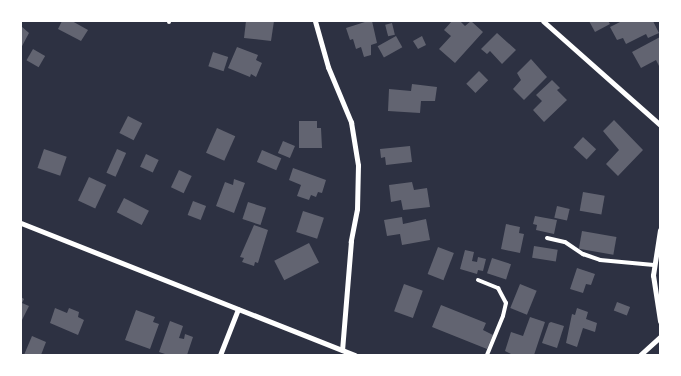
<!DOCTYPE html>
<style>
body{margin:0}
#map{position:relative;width:681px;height:376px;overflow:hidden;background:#2d3142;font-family:"Exo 2",sans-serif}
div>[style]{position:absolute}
.building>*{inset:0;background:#626471;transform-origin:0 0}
.service>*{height:4px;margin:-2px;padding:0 2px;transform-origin:2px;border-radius:2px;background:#fff}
.minor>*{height:5px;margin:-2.5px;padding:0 2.5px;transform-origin:2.5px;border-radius:2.5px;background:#fff}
span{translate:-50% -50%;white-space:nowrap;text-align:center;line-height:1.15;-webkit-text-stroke:4.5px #fff;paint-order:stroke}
.frame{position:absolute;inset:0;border:22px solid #fff;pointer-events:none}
</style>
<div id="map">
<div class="building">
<div style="clip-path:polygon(62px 21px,72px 21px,88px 30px,81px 41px,58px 29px)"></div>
<div style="clip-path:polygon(246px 21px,274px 21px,271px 41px,244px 38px)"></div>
<div style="clip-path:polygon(368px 21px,372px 21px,377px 43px,371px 45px,371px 55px,364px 57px,361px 47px,356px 49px,353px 39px,350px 40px,346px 28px)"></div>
<div style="clip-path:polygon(452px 21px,460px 21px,465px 26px,471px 21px,483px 32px,455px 63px,439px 49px,451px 36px,444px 30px)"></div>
<div style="clip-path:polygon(589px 21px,608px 21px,610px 24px,595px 32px)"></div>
<div style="clip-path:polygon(622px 21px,653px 21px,659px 33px,648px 38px,646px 34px,626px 44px,623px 38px,617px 40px,610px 27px)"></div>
<div style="left:392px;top:23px;width:12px;height:7px;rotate:76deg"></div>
<div style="clip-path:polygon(21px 26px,29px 33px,21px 48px)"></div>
<div style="clip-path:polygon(497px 33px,516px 50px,502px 64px,490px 51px,487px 54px,481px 49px)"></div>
<div style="left:396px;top:36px;width:13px;height:21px;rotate:61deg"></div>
<div style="clip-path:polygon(422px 36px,426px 45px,418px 49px,413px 41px)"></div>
<div style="clip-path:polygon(660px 37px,660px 68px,656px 60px,641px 68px,632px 52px)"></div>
<div style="clip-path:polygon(237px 47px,258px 55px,256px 60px,262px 63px,256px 77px,251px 74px,250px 77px,228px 68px)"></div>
<div style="left:33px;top:49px;width:14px;height:13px;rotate:30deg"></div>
<div style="left:213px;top:52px;width:16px;height:15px;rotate:18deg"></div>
<div style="clip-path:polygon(531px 59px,547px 77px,524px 100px,513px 89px,521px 80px,517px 73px)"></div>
<div style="left:479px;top:71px;width:13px;height:18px;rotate:45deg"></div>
<div style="clip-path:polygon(552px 80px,560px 88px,557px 90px,567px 100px,544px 122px,533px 110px,542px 101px,536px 95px)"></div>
<div style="clip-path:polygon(412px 84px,437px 87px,435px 101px,421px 101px,420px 113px,388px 111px,389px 89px,411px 91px)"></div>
<div style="left:128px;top:116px;width:16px;height:19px;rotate:27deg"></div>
<div style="clip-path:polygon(614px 120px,643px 150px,618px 176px,606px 164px,619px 150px,603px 131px)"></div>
<div style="clip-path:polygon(299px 121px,317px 121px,317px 128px,321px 128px,322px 148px,299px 148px)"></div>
<div style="left:217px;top:128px;width:20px;height:27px;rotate:24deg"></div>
<div style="left:583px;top:137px;width:18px;height:14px;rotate:43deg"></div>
<div style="left:283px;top:141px;width:13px;height:13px;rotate:23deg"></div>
<div style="clip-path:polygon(410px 146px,412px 162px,386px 165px,385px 157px,381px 158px,380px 149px)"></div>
<div style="left:44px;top:149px;width:24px;height:20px;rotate:19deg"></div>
<div style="left:117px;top:149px;width:10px;height:26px;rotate:24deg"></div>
<div style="left:262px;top:150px;width:21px;height:13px;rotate:23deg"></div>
<div style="left:146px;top:154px;width:14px;height:14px;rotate:25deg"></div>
<div style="clip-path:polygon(293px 168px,326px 180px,322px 193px,318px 192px,316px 197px,311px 195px,309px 200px,297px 196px,301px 185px,289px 180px)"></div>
<div style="left:179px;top:170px;width:14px;height:19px;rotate:25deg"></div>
<div style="left:89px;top:177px;width:19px;height:26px;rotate:25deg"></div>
<div style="clip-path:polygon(234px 179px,245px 183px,234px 213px,216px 206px,225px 182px,233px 185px)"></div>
<div style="clip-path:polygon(412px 182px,414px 190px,427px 188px,430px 207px,403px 210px,401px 200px,391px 202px,389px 185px)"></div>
<div style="left:583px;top:192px;width:22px;height:19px;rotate:10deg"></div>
<div style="left:124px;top:198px;width:28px;height:16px;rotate:27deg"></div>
<div style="left:193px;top:201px;width:14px;height:15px;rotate:21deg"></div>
<div style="left:248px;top:202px;width:19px;height:18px;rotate:18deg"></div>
<div style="left:557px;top:206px;width:13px;height:12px;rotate:13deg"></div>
<div style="left:303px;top:211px;width:22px;height:22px;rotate:18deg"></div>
<div style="clip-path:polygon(535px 216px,557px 220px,554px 234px,536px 230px,537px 225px,533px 224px)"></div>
<div style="clip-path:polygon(402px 217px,403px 224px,426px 219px,430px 240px,402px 245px,400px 234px,387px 236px,384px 220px)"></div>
<div style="clip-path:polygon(506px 224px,520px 227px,519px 233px,524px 234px,520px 253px,501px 249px)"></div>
<div style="clip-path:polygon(254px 225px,268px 230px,258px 263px,255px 262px,254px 266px,242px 262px,244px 258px,240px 257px)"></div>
<div style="left:582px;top:231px;width:35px;height:18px;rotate:10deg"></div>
<div style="left:309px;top:243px;width:22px;height:39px;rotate:63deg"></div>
<div style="left:534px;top:246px;width:24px;height:12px;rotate:9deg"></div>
<div style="left:438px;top:247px;width:17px;height:29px;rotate:21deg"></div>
<div style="clip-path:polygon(465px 250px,474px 252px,472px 261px,477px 262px,478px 257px,486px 259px,483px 271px,478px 270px,477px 274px,460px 269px)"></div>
<div style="left:492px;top:258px;width:20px;height:16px;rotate:18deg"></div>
<div style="clip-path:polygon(577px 268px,595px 274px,591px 285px,586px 284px,583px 293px,570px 289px)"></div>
<div style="left:404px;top:284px;width:20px;height:29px;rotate:20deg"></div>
<div style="left:520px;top:284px;width:18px;height:26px;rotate:22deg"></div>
<div style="clip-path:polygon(21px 297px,24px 299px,22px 303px,29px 306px,21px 322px)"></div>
<div style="left:617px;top:302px;width:14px;height:9px;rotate:21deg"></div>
<div style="clip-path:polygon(441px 305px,486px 323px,483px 330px,493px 335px,487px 349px,432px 327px)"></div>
<div style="clip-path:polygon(55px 308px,67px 313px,69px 308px,79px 312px,78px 317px,84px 320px,78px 335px,50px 323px)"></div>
<div style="clip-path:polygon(577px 308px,588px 312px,586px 319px,597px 323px,595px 332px,583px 328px,577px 347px,566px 343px,572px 314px,575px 315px)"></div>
<div style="clip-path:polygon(136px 310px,155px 317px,153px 322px,159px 324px,150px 349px,125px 340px)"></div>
<div style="clip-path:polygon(530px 317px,545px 322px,534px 355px,513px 355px,505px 351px,511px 332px,523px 336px)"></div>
<div style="clip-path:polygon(170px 321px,183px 326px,179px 338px,184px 339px,185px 334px,193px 337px,187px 355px,168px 355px,159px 352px)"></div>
<div style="clip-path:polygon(551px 322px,564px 326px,557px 348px,542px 343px,549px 323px)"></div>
<div style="clip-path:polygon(32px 336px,46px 342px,41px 355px,24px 355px)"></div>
</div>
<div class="service">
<div style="left:169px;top:22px;width:1px;rotate:-90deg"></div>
<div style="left:547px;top:238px;width:18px;rotate:13deg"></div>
<div style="left:565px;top:242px;width:22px;rotate:34deg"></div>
<div style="left:583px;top:254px;width:18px;rotate:19deg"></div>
<div style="left:600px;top:260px;width:54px;rotate:5.3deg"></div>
<div style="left:478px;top:280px;width:22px;rotate:22deg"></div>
<div style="left:498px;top:288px;width:17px;rotate:62deg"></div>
<div style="left:506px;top:303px;width:13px;rotate:103deg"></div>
<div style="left:503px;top:316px;width:42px;rotate:112.3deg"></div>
</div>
<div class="minor">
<div style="left:315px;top:21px;width:48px;rotate:74.2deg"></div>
<div style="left:328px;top:67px;width:60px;rotate:67.3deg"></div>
<div style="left:351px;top:122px;width:44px;rotate:80.8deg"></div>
<div style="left:358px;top:165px;width:44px;rotate:91.3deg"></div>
<div style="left:357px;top:209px;width:33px;rotate:101deg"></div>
<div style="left:351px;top:241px;width:109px;rotate:94.7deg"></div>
<div style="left:543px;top:21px;width:157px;rotate:41.6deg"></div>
<div style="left:21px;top:223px;width:359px;rotate:21.6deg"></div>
<div style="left:660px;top:230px;width:46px;rotate:98.8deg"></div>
<div style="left:653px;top:275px;width:47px;rotate:81.3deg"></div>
<div style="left:220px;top:355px;width:49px;rotate:-68.6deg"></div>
<div style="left:640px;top:355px;width:27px;rotate:-42deg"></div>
</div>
<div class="frame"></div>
</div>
